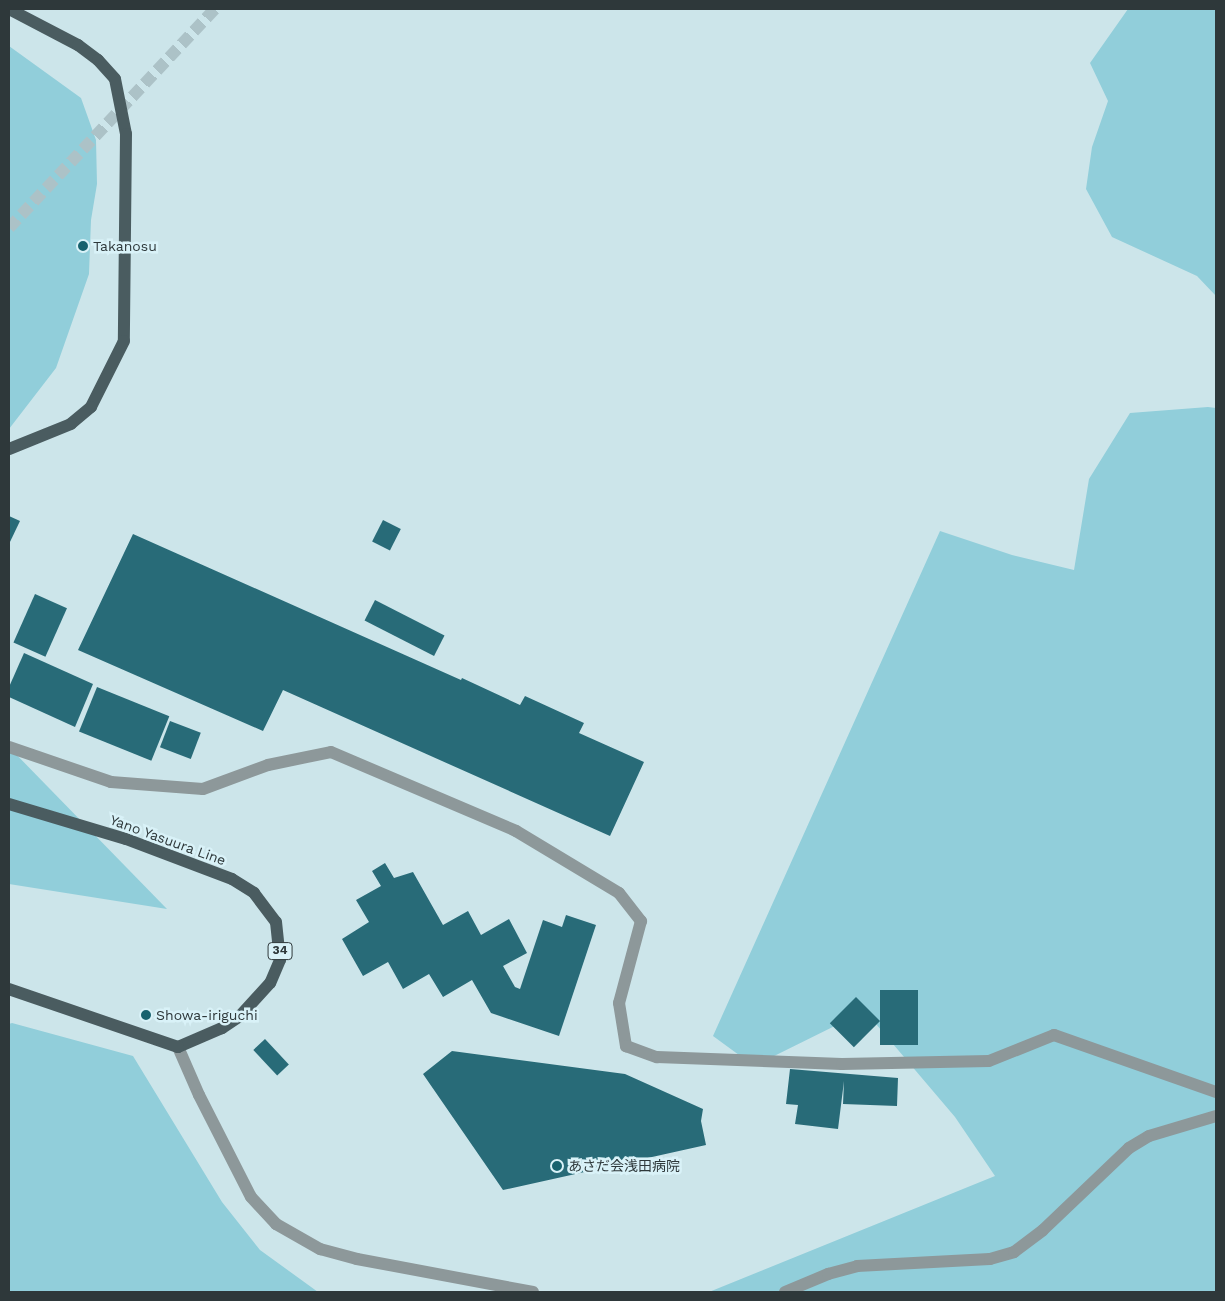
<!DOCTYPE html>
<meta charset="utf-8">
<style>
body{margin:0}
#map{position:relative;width:1225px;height:1301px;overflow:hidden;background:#cce5ea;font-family:"Work Sans","Noto Sans JP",sans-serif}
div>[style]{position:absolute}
.green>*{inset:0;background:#91ceda}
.building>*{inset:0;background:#286b78;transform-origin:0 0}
.major-tunnel>*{height:12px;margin-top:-6px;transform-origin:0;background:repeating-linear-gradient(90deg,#acc2c7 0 12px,transparent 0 18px)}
.minor>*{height:12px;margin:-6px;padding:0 6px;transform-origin:6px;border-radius:6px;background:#8d989a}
.major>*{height:12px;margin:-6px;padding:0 6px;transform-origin:6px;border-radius:6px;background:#4a5c60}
.dots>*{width:14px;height:14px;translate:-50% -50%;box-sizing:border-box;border:2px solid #d9f2f8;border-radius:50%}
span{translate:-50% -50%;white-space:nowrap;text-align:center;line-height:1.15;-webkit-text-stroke:5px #d9f2f8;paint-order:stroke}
.shield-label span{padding:1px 4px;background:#d9f2f8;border:1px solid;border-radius:4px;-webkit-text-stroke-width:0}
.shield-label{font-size:12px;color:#2e383a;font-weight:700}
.poi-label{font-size:14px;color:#2e383a}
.left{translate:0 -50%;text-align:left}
.street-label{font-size:14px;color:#2e383a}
.frame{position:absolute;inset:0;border:10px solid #2e383a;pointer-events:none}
</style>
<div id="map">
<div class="green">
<div style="clip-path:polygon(1128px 9px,1216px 9px,1216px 296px,1197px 276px,1112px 237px,1086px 189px,1092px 147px,1108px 101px,1090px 63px)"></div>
<div style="clip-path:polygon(9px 46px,81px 98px,96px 140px,97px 184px,91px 220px,89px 274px,56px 368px,9px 429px)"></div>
<div style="clip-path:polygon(1208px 407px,1216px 408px,1216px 1292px,709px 1292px,995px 1176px,955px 1117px,865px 1011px,754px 1066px,713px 1036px,940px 531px,1012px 555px,1074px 570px,1089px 479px,1130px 413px)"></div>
<div style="clip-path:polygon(9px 747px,167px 909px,9px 884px)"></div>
<div style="clip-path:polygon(12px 1023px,133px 1056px,222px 1202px,260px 1250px,318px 1292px,9px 1292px,9px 1024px)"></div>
</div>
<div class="building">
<div style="clip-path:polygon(9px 516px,20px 521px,9px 544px)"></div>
<div style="left:383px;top:520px;width:20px;height:24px;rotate:27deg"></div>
<div style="clip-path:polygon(133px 534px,461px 680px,462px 678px,520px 705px,525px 696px,584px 723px,579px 733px,644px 762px,610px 836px,283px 690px,263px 731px,78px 650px)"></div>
<div style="left:35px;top:594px;width:35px;height:53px;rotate:24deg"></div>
<div style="left:375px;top:600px;width:78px;height:23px;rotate:27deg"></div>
<div style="clip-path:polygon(24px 653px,93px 684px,75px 727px,9px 697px,9px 687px)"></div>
<div style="left:97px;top:687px;width:78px;height:48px;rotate:22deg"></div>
<div style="left:170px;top:721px;width:33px;height:28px;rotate:21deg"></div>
<div style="clip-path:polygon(385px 863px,394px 878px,413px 872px,443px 925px,468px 911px,481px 935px,509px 919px,527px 953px,503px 966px,515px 987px,520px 989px,543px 920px,562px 927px,566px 915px,596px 925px,559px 1036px,491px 1013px,472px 980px,443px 997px,429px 974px,403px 989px,388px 962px,363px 976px,342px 939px,369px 922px,356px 900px,381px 886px,372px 871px)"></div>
<div style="left:880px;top:990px;width:38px;height:55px"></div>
<div style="left:856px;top:997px;width:34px;height:37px;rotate:45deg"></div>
<div style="left:265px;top:1039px;width:35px;height:16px;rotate:47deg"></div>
<div style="clip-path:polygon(452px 1051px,625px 1074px,703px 1109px,701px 1121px,706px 1145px,503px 1190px,423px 1074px)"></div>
<div style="clip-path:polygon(790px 1069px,898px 1078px,897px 1106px,843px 1104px,844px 1081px,838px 1129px,795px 1124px,798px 1105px,786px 1104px)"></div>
</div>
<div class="major-tunnel">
<div style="left:9px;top:228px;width:301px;rotate:-46.8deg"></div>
</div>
<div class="minor">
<div style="left:9px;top:747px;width:108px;rotate:18.9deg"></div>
<div style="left:111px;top:782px;width:92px;rotate:4.4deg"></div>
<div style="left:203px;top:789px;width:69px;rotate:-20.3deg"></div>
<div style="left:268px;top:765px;width:64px;rotate:-11.7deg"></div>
<div style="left:331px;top:752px;width:201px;rotate:23.1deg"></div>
<div style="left:516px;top:831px;width:120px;rotate:31deg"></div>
<div style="left:619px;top:893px;width:36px;rotate:52deg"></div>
<div style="left:641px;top:921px;width:85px;rotate:105deg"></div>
<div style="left:619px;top:1003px;width:44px;rotate:80.8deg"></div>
<div style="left:626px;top:1046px;width:33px;rotate:20deg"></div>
<div style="left:657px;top:1057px;width:185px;rotate:2.2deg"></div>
<div style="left:842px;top:1064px;width:147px;rotate:-1.2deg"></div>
<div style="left:989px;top:1061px;width:70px;rotate:-21.8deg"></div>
<div style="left:1054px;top:1035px;width:172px;rotate:19.4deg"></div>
<div style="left:178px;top:1047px;width:52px;rotate:66.4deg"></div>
<div style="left:199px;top:1095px;width:114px;rotate:63deg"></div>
<div style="left:251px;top:1197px;width:37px;rotate:47deg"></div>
<div style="left:276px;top:1224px;width:51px;rotate:29.6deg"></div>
<div style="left:320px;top:1249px;width:38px;rotate:15deg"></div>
<div style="left:357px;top:1259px;width:179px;rotate:10.6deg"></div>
<div style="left:785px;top:1292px;width:47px;rotate:-22.7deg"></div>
<div style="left:828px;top:1274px;width:30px;rotate:-15deg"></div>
<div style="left:857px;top:1266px;width:133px;rotate:-3deg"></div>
<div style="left:990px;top:1259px;width:25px;rotate:-16deg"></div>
<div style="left:1014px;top:1252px;width:36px;rotate:-37deg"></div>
<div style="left:1043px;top:1230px;width:119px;rotate:-43.6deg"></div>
<div style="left:1129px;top:1148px;width:23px;rotate:-31deg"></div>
<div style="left:1149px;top:1136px;width:70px;rotate:-16.6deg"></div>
</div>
<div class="major">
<div style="left:9px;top:9px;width:78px;rotate:27.6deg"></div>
<div style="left:78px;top:45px;width:25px;rotate:37deg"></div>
<div style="left:98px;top:60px;width:25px;rotate:48deg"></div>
<div style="left:115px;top:79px;width:56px;rotate:78.7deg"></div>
<div style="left:126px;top:134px;width:207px;rotate:90.6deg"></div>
<div style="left:124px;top:341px;width:74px;rotate:116.6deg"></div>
<div style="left:91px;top:407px;width:26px;rotate:140deg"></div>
<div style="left:71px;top:424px;width:67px;rotate:158deg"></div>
<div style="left:9px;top:804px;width:122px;rotate:16.7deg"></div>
<div style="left:126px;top:839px;width:113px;rotate:20.7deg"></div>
<div style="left:232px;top:879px;width:26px;rotate:32deg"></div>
<div style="left:254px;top:893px;width:36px;rotate:53deg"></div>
<div style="left:276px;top:922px;width:38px;rotate:84deg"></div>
<div style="left:280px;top:960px;width:25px;rotate:113deg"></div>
<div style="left:270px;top:983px;width:45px;rotate:132.3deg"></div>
<div style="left:240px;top:1016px;width:22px;rotate:146deg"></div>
<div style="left:222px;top:1028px;width:48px;rotate:156.6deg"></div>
<div style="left:178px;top:1047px;width:179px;rotate:-161.1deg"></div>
</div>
<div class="dots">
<div style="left:83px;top:246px;background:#17626e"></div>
<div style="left:146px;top:1015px;background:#17626e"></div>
<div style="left:557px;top:1166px;background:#17626e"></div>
</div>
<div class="shield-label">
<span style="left:280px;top:951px">34</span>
</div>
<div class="poi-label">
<span class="left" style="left:93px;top:246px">Takanosu</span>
<span class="left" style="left:156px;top:1015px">Showa-iriguchi</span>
<span class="left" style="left:568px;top:1166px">あさだ会浅田病院</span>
</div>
<div class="street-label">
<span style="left:168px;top:840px;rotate:20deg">Yano Yasuura Line</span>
</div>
<div class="frame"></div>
</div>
